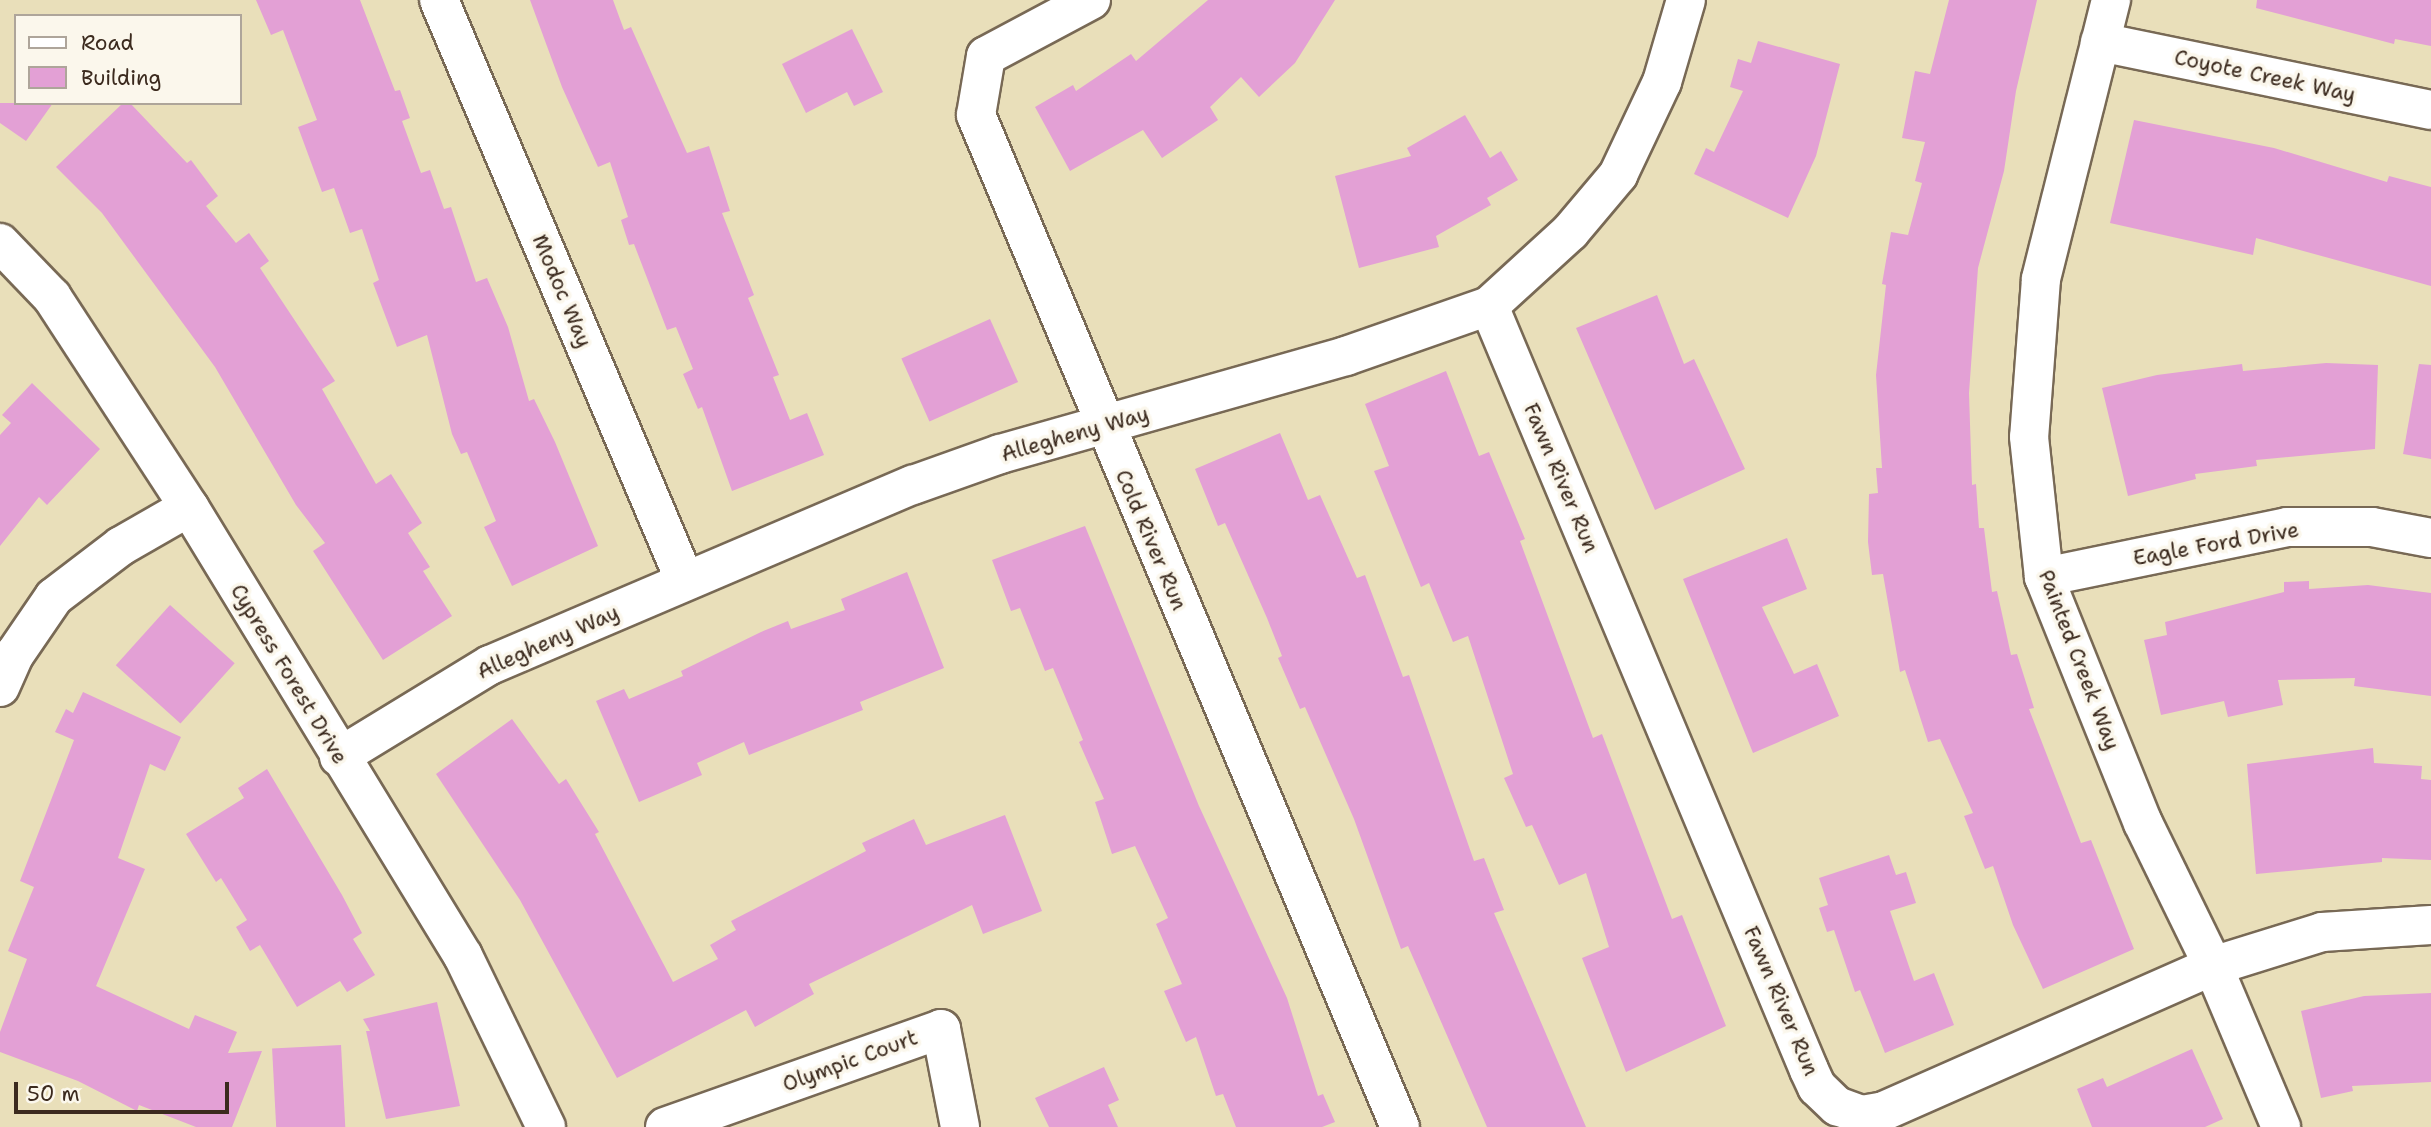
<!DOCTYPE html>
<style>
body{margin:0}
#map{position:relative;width:2431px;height:1127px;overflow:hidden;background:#e9dfba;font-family:"Shantell Sans",sans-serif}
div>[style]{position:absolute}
.building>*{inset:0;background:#e3a0d5;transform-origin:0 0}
.roads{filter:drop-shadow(2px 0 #786955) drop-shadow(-2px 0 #786955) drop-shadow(0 2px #786955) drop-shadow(0 -2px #786955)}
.minor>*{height:38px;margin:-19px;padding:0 19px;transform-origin:19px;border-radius:19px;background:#fff}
span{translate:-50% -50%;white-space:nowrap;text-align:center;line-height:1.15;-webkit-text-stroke:7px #fbf7ec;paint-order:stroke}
.street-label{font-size:21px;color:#3b2a1e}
.legend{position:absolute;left:14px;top:14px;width:228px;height:91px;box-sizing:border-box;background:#fbf7ec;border:2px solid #aea59a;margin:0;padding:9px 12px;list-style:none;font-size:21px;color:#3b2a1e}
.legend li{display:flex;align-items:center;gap:14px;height:35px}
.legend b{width:35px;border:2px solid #aea59a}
.scale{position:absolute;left:14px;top:1082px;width:215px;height:32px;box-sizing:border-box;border:4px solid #3b2a1e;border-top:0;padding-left:9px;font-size:21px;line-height:24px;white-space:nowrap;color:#3b2a1e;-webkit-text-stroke:5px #fbf7ec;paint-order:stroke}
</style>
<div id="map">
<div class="building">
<div style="clip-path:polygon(256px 0,360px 0,395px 91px,400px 90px,410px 118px,402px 121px,421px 173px,430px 170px,444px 209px,451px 207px,476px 282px,487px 278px,508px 327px,529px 401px,534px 399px,555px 442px,598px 546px,512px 586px,484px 527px,496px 521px,467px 452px,461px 454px,452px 434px,427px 335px,397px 347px,373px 283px,379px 280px,362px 229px,350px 233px,334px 188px,322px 192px,298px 127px,317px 120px,283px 30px,271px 35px)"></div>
<div style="clip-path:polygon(530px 0,613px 0,624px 30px,631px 27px,687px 153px,709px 146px,730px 211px,722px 213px,754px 295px,748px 298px,779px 375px,773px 377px,790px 420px,807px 413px,824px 455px,732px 491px,702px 407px,698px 409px,683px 374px,693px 369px,676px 327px,667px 330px,634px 244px,629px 245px,621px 220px,628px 217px,610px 162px,598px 167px,562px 87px)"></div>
<div style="clip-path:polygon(1208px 0,1335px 0,1295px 63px,1259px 97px,1241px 77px,1210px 107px,1218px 120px,1162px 158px,1143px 130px,1070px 171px,1035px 107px,1073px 85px,1076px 91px,1131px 54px,1136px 61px)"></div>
<div style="clip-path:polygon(1949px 0,2037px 0,2016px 91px,2004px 171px,1978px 268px,1969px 393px,1972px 485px,1976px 484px,1979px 528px,1984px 528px,1992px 592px,1997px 591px,2011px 655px,2017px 654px,2034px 708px,2029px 709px,2081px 843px,2091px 840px,2134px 949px,2043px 989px,2013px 925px,1993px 866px,1985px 869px,1964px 816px,1973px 813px,1940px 739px,1928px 742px,1905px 670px,1900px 672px,1883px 574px,1872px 575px,1868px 542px,1869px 494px,1878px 493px,1876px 468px,1882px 468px,1876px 375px,1886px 285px,1882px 284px,1891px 232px,1908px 235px,1922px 183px,1915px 181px,1925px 142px,1902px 138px,1915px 71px,1930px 74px)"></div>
<div style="clip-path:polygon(2257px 0,2431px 0,2431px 46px,2395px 39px,2394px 44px,2256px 8px)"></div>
<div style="clip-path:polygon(852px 29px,883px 92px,854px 106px,847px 92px,806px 113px,782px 64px)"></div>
<div style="clip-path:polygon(1758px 41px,1840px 64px,1816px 156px,1788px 218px,1694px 174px,1706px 148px,1714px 152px,1743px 91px,1730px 87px,1738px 59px,1751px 63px)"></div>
<div style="clip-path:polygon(0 103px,53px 103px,26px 141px,0 123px)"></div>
<div style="clip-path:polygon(123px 103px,130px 103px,187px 163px,191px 160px,218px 196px,206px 206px,236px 243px,249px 233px,269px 261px,260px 268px,335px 381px,322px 389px,376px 484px,391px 474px,422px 523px,408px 533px,430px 567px,423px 571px,452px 616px,383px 660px,313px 551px,325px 543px,296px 505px,215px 367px,102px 213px,56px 167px)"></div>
<div style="clip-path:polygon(1465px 115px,1490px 158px,1501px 151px,1518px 180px,1487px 198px,1491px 205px,1436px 236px,1439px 247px,1359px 268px,1335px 176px,1411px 156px,1407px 148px)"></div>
<div style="clip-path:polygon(2134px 120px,2274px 148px,2387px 182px,2389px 176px,2431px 187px,2431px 286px,2256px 238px,2253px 255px,2110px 223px)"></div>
<div style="clip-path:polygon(1657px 295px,1684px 364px,1694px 359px,1745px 469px,1655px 510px,1576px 328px)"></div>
<div style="left:990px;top:319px;width:69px;height:97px;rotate:66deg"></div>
<div style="clip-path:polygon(2326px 363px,2378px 365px,2375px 449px,2256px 460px,2257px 466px,2195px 474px,2196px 479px,2128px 496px,2102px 388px,2157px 375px,2242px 364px,2243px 371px)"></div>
<div style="clip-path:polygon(2419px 364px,2431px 365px,2431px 459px,2403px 454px)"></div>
<div style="clip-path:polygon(1446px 371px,1479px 456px,1489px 452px,1525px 539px,1520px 541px,1593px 738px,1602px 734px,1672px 919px,1682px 915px,1726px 1026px,1626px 1072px,1582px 958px,1609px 947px,1586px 873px,1559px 885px,1532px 825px,1526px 827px,1504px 778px,1513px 774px,1468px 636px,1453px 642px,1429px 583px,1421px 587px,1374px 471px,1389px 466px,1365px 404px)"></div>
<div style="clip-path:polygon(32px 383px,100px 449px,47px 505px,39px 497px,0 546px,0 435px,11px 423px,2px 415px)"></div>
<div style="clip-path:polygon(1280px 433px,1308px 500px,1320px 495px,1357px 578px,1365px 575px,1403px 677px,1409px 675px,1474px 861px,1484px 858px,1504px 910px,1494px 913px,1586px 1127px,1487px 1127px,1408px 946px,1401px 949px,1354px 819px,1305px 707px,1300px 709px,1278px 658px,1282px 656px,1267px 618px,1225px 523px,1218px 526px,1195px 469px)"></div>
<div style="clip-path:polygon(1085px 526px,1199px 806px,1287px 998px,1318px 1096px,1323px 1094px,1335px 1122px,1322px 1127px,1236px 1127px,1223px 1094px,1216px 1096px,1196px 1037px,1186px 1042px,1164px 991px,1182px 984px,1156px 924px,1168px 918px,1135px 846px,1112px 854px,1095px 802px,1104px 799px,1079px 742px,1083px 740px,1053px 668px,1045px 671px,1020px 608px,1011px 611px,992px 560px)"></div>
<div style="clip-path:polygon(1787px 538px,1807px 589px,1762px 607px,1794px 674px,1817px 664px,1839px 716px,1753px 753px,1683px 579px)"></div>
<div style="clip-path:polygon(907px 572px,944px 668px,860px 702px,863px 710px,749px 755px,744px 742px,697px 763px,702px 775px,639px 802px,596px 701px,624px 689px,629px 699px,683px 676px,681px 671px,761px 632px,788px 621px,791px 629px,845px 610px,841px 599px)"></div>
<div style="clip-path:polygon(2309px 581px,2309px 589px,2368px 585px,2431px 593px,2431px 696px,2354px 686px,2355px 678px,2278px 680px,2283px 705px,2228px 717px,2224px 701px,2161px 715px,2144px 640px,2167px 635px,2165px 622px,2284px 592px,2284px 582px)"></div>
<div style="left:170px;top:605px;width:87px;height:81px;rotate:42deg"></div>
<div style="clip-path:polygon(83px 692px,181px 737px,165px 771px,150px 764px,118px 858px,145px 869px,96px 986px,189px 1029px,195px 1015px,237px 1032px,228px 1053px,262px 1051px,232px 1127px,196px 1127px,139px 1105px,137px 1111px,78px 1081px,0 1052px,0 1032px,27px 959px,8px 951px,34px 887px,20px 881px,74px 740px,55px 732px,66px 709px,73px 713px)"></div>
<div style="clip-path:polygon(512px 719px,559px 784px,566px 779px,599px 832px,595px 834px,673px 982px,718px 959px,710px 945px,736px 930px,731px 921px,866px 851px,862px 843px,914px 819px,926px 845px,1005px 815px,1042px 911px,983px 934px,972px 905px,809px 984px,814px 994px,755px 1027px,746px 1010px,617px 1078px,520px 900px,436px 774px)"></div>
<div style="clip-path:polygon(2373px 748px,2374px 763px,2422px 766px,2421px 779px,2431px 780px,2431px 860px,2382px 858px,2382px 862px,2256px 874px,2247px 764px)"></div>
<div style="clip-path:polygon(267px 769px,342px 895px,362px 933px,353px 939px,375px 975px,347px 992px,340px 981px,297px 1007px,260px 945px,250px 951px,236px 927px,247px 920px,221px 878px,216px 882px,186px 834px,244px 798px,238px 788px)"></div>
<div style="clip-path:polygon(1889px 855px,1896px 875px,1906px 872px,1916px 903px,1890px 911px,1914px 981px,1934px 973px,1954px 1025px,1885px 1053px,1860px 990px,1855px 992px,1834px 930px,1827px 932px,1819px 908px,1828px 905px,1819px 878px)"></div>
<div style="clip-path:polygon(2431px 993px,2431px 1082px,2352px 1086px,2353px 1091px,2321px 1098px,2301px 1011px,2364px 996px)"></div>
<div style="clip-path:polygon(437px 1002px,460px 1106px,386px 1119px,366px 1031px,370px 1031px,363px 1019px)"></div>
<div style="left:341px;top:1045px;width:82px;height:69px;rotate:87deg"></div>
<div style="clip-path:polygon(2192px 1049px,2223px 1119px,2205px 1127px,2092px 1127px,2077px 1089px,2103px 1078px,2107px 1087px)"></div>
<div style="clip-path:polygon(1104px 1067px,1119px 1100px,1108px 1105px,1118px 1127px,1049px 1127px,1035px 1098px)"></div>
</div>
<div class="roads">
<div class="minor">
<div style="left:439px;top:0;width:631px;rotate:67.05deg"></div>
<div style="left:1091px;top:0;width:119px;rotate:151.9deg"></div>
<div style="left:986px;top:56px;width:60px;rotate:99.6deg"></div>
<div style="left:976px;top:115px;width:1097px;rotate:67.27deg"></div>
<div style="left:2111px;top:0;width:288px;rotate:104.1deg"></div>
<div style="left:2041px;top:279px;width:158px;rotate:94.3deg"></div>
<div style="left:2029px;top:437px;width:141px;rotate:83.9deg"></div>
<div style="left:2044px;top:577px;width:265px;rotate:68.1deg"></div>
<div style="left:2143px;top:823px;width:159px;rotate:63.9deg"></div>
<div style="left:2213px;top:966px;width:175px;rotate:67.1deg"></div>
<div style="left:2100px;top:42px;width:338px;rotate:11.6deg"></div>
<div style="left:0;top:243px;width:75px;rotate:46.1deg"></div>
<div style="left:52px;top:297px;width:251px;rotate:56.9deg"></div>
<div style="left:189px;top:507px;width:526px;rotate:58.61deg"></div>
<div style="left:463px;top:956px;width:190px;rotate:64.1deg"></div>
<div style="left:1489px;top:306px;width:828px;rotate:67.27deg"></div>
<div style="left:1809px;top:1070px;width:19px;rotate:65deg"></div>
<div style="left:1817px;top:1087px;width:28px;rotate:44deg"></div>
<div style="left:1837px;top:1106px;width:27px;rotate:20deg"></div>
<div style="left:1862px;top:1115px;width:22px;rotate:-10deg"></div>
<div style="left:1884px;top:1111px;width:360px;rotate:-23.8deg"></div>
<div style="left:2213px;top:966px;width:114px;rotate:-17.3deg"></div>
<div style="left:2322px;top:932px;width:109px;rotate:-3.7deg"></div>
<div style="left:2044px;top:577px;width:248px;rotate:-11.6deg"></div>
<div style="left:2287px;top:527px;width:85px"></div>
<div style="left:2372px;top:527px;width:60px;rotate:10.6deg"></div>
<div style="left:0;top:687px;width:36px;rotate:-66deg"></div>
<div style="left:15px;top:654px;width:69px;rotate:-55.6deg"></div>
<div style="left:54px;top:597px;width:84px;rotate:-37.3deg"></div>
<div style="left:121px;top:546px;width:78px;rotate:-29.8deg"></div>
<div style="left:339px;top:757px;width:177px;rotate:-31.4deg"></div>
<div style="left:490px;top:665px;width:460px;rotate:-23.1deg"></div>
<div style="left:913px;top:485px;width:92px;rotate:-19.6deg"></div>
<div style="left:1000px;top:454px;width:360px;rotate:-15.8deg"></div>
<div style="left:1346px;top:356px;width:151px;rotate:-19.3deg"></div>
<div style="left:1489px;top:306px;width:110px;rotate:-42.4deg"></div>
<div style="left:1570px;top:232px;width:75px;rotate:-49.9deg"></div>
<div style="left:1618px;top:175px;width:103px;rotate:-64.7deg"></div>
<div style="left:1662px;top:82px;width:85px;rotate:-73.7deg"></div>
<div style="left:665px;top:1127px;width:293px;rotate:-19.5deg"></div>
<div style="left:941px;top:1029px;width:100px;rotate:79deg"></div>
</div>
</div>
<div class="street-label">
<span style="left:2265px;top:76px;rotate:12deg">Coyote Creek Way</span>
<span style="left:562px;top:291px;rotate:67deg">Modoc Way</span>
<span style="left:1075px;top:434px;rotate:-16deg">Allegheny Way</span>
<span style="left:1561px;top:478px;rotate:67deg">Fawn River Run</span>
<span style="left:1151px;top:540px;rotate:67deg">Cold River Run</span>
<span style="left:2216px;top:544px;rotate:-10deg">Eagle Ford Drive</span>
<span style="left:548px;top:642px;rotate:-24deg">Allegheny Way</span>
<span style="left:2079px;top:660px;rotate:69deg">Painted Creek Way</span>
<span style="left:289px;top:674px;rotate:59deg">Cypress Forest Drive</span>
<span style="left:1781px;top:1001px;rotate:67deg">Fawn River Run</span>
<span style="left:850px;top:1061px;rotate:-20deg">Olympic Court</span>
</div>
<ul class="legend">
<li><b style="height:9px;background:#fff"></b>Road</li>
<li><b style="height:19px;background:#e3a0d5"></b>Building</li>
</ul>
<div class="scale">50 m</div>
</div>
